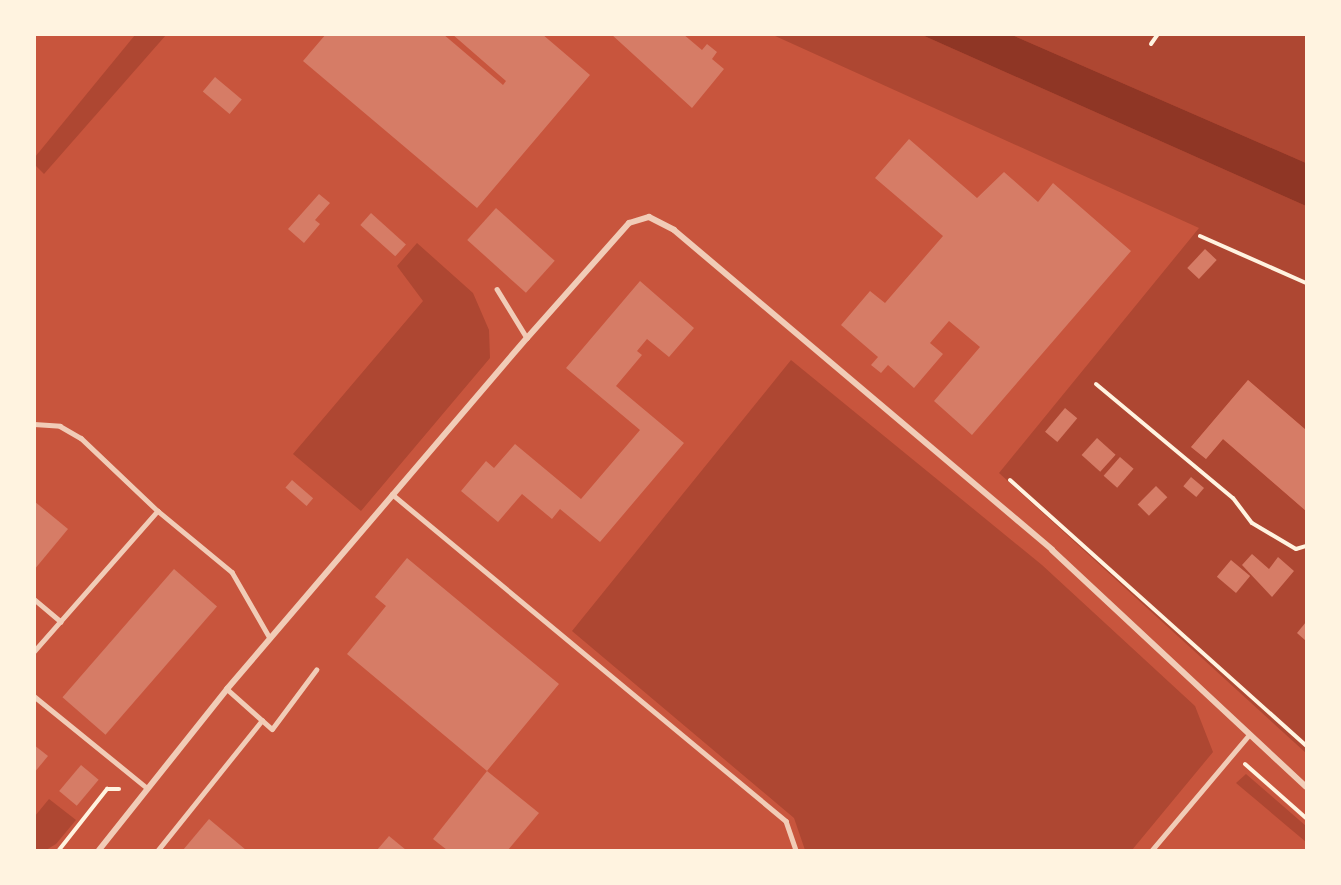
<!DOCTYPE html>
<style>
body{margin:0}
#map{position:relative;width:1341px;height:885px;overflow:hidden;background:#c8553d;font-family:"Titillium Web",sans-serif}
div>[style]{position:absolute}
.green>*{inset:0;background:#ae4732}
.water>*{inset:0;background:#8f3625}
.building>*{inset:0;background:#d67c66;transform-origin:0 0}
.path>*{height:4px;margin:-2px;padding:0 2px;transform-origin:2px;border-radius:2px;background:#fff3e0}
.service>*{height:4.5px;margin:-2.25px;padding:0 2.25px;transform-origin:2.25px;border-radius:2.25px;background:#f1ccb7}
.minor>*{height:6px;margin:-3px;padding:0 3px;transform-origin:3px;border-radius:3px;background:#f1ccb7}
span{translate:-50% -50%;white-space:nowrap;text-align:center;line-height:1.15;-webkit-text-stroke:4.5px #fff3e0;paint-order:stroke}
.frame{position:absolute;inset:0;border:36px solid #fff3e0;pointer-events:none}
</style>
<div id="map">
<div class="green">
<div style="clip-path:polygon(135px 35px,166px 35px,44px 174px,35px 165px,35px 157px)"></div>
<div style="clip-path:polygon(773px 35px,922px 35px,1306px 206px,1306px 430px,1248px 380px,1191px 447px,1206px 459px,1223px 439px,1306px 511px,1306px 753px,999px 473px,1199px 228px)"></div>
<div style="clip-path:polygon(1012px 35px,1306px 35px,1306px 163px)"></div>
<div style="clip-path:polygon(417px 243px,473px 293px,489px 330px,490px 358px,361px 511px,293px 454px,423px 301px,397px 266px)"></div>
<div style="clip-path:polygon(791px 360px,1042px 565px,1195px 706px,1213px 752px,1132px 850px,805px 850px,794px 818px,572px 631px)"></div>
<div style="clip-path:polygon(1246px 774px,1306px 826px,1306px 842px,1236px 783px)"></div>
<div style="clip-path:polygon(49px 799px,76px 820px,56px 844px,46px 850px,35px 850px,35px 816px)"></div>
</div>
<div class="water">
<div style="clip-path:polygon(922px 35px,1012px 35px,1306px 163px,1306px 206px)"></div>
</div>
<div class="building">
<div style="clip-path:polygon(326px 34px,443px 34px,503px 85px,506px 81px,452px 34px,542px 34px,590px 75px,477px 208px,303px 61px)"></div>
<div style="clip-path:polygon(611px 34px,683px 34px,702px 50px,707px 44px,717px 52px,712px 59px,724px 69px,692px 108px)"></div>
<div style="left:215px;top:77px;width:35px;height:19px;rotate:40deg"></div>
<div style="clip-path:polygon(909px 139px,977px 198px,1004px 172px,1038px 202px,1053px 183px,1131px 251px,972px 435px,934px 401px,980px 347px,949px 321px,930px 343px,943px 354px,914px 388px,888px 365px,881px 373px,871px 365px,878px 357px,841px 325px,870px 291px,885px 303px,943px 236px,875px 178px)"></div>
<div style="clip-path:polygon(319px 194px,330px 203px,315px 220px,320px 224px,304px 243px,288px 229px)"></div>
<div style="left:496px;top:208px;width:79px;height:43px;rotate:42deg"></div>
<div style="left:371px;top:213px;width:47px;height:16px;rotate:42deg"></div>
<div style="left:1205px;top:249px;width:16px;height:26px;rotate:43deg"></div>
<div style="clip-path:polygon(640px 281px,694px 328px,669px 357px,647px 339px,637px 351px,642px 355px,616px 386px,684px 443px,600px 542px,560px 509px,552px 519px,522px 494px,498px 522px,461px 491px,486px 461px,494px 468px,515px 444px,581px 499px,640px 430px,566px 368px)"></div>
<div style="clip-path:polygon(1248px 380px,1306px 430px,1306px 511px,1223px 439px,1206px 459px,1191px 447px)"></div>
<div style="left:1065px;top:408px;width:16px;height:31px;rotate:40deg"></div>
<div style="left:1097px;top:438px;width:25px;height:23px;rotate:42deg"></div>
<div style="left:1120px;top:457px;width:18px;height:25px;rotate:41deg"></div>
<div style="left:1191px;top:477px;width:17px;height:12px;rotate:40deg"></div>
<div style="left:292px;top:480px;width:28px;height:10px;rotate:41deg"></div>
<div style="left:1156px;top:486px;width:16px;height:26px;rotate:45deg"></div>
<div style="clip-path:polygon(34px 501px,68px 529px,34px 570px)"></div>
<div style="clip-path:polygon(1252px 554px,1269px 569px,1278px 557px,1294px 571px,1272px 597px,1242px 565px)"></div>
<div style="clip-path:polygon(407px 558px,559px 684px,487px 771px,347px 654px,386px 606px,375px 597px)"></div>
<div style="left:1231px;top:560px;width:25px;height:22px;rotate:40deg"></div>
<div style="left:174px;top:569px;width:57px;height:170px;rotate:41deg"></div>
<div style="clip-path:polygon(1306px 622px,1306px 641px,1297px 633px)"></div>
<div style="clip-path:polygon(34px 745px,48px 756px,34px 773px)"></div>
<div style="left:81px;top:765px;width:23px;height:34px;rotate:40deg"></div>
<div style="clip-path:polygon(487px 771px,539px 813px,508px 850px,447px 850px,433px 839px)"></div>
<div style="clip-path:polygon(209px 819px,246px 850px,183px 850px)"></div>
<div style="clip-path:polygon(389px 836px,406px 850px,377px 850px)"></div>
</div>
<div class="path">
<div style="left:1151px;top:44px;width:12px;rotate:-55deg"></div>
<div style="left:1200px;top:236px;width:116px;rotate:23.9deg"></div>
<div style="left:1096px;top:384px;width:178px;rotate:39.8deg"></div>
<div style="left:1233px;top:498px;width:31px;rotate:53deg"></div>
<div style="left:1252px;top:523px;width:51px;rotate:30.6deg"></div>
<div style="left:1296px;top:549px;width:10px;rotate:-17deg"></div>
<div style="left:1010px;top:480px;width:398px;rotate:41.9deg"></div>
<div style="left:1245px;top:764px;width:81px;rotate:41.5deg"></div>
<div style="left:59px;top:850px;width:78px;rotate:-51.8deg"></div>
<div style="left:107px;top:789px;width:12px"></div>
</div>
<div class="service">
<div style="left:497px;top:289px;width:57px;rotate:58.5deg"></div>
<div style="left:34px;top:424px;width:26px;rotate:4deg"></div>
<div style="left:60px;top:426px;width:24px;rotate:30deg"></div>
<div style="left:81px;top:438px;width:106px;rotate:43.5deg"></div>
<div style="left:158px;top:511px;width:188px;rotate:131.3deg"></div>
<div style="left:392px;top:494px;width:512px;rotate:39.69deg"></div>
<div style="left:786px;top:821px;width:31px;rotate:71deg"></div>
<div style="left:158px;top:511px;width:96px;rotate:39.5deg"></div>
<div style="left:232px;top:572px;width:76px;rotate:60.1deg"></div>
<div style="left:34px;top:599px;width:35px;rotate:40deg"></div>
<div style="left:227px;top:689px;width:60px;rotate:41.6deg"></div>
<div style="left:272px;top:729px;width:74px;rotate:-53.3deg"></div>
<div style="left:34px;top:696px;width:144px;rotate:39.1deg"></div>
<div style="left:158px;top:850px;width:166px;rotate:-51.3deg"></div>
<div style="left:1152px;top:850px;width:149px;rotate:-49.9deg"></div>
</div>
<div class="minor">
<div style="left:99px;top:850px;width:206px;rotate:-51.5deg"></div>
<div style="left:227px;top:689px;width:462px;rotate:-49.5deg"></div>
<div style="left:527px;top:338px;width:154px;rotate:-48.4deg"></div>
<div style="left:629px;top:223px;width:21px;rotate:-17deg"></div>
<div style="left:649px;top:217px;width:28px;rotate:27deg"></div>
<div style="left:674px;top:230px;width:495px;rotate:40.2deg"></div>
<div style="left:1052px;top:550px;width:347px;rotate:43deg"></div>
</div>
<div class="frame"></div>
</div>
